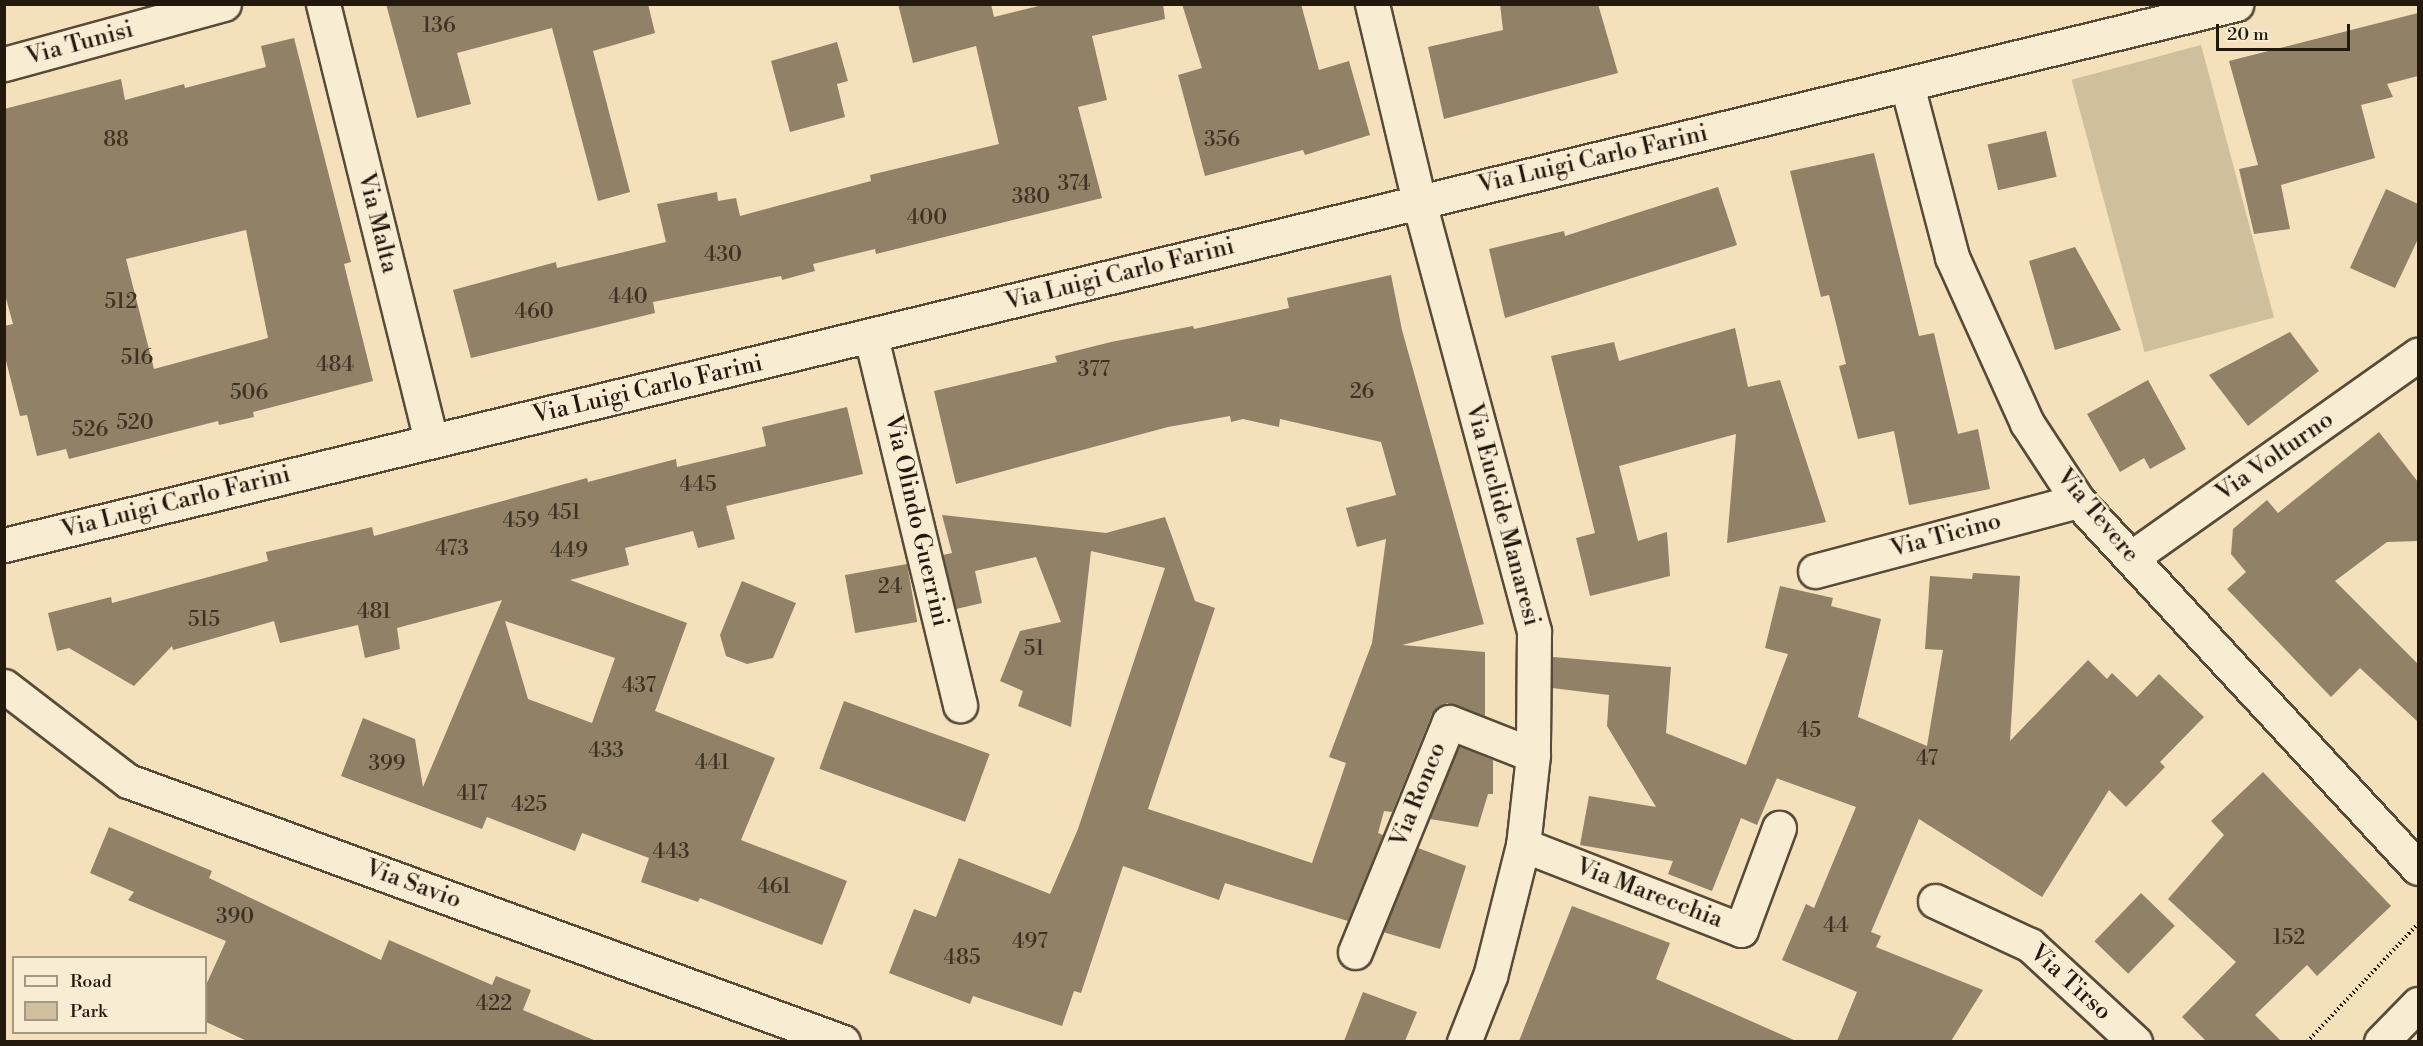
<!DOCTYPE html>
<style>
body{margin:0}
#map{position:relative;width:2423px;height:1046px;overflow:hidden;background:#f4e1bb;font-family:"Libre Bodoni",serif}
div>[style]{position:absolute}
.green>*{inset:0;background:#d0bf9d;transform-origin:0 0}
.building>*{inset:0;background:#908167;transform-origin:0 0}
.path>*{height:4px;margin-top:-2px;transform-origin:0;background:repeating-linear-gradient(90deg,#23190c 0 1.5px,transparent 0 4.5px)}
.roads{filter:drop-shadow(2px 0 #574b38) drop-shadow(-2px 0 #574b38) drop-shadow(0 2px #574b38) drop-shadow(0 -2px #574b38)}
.minor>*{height:33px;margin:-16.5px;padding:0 16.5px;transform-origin:16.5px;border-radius:16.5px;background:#f8ecd3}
span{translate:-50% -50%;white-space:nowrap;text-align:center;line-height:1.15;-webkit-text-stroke:5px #f8ecd3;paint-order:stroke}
.number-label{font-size:21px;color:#3e3323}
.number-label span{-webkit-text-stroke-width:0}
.street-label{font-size:24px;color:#23190c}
.frame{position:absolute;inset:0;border:6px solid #23190c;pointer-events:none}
.legend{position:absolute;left:12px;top:956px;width:195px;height:78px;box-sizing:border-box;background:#f8ecd3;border:2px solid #a39883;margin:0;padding:8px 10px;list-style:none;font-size:18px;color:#23190c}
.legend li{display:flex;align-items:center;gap:12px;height:30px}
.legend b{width:30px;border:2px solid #a39883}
.scale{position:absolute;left:2216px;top:24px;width:134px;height:27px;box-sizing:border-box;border:3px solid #23190c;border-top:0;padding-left:8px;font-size:18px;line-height:21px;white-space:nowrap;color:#23190c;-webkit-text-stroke:4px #f8ecd3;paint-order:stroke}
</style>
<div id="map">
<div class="green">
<div style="left:2201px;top:45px;width:282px;height:134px;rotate:75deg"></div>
</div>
<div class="building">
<div style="clip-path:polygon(386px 4px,648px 4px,655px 33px,593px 51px,630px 192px,598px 201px,552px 28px,457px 53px,471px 104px,417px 118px)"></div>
<div style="clip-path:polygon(898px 4px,991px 4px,994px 17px,1047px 4px,1163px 4px,1165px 19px,1092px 36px,1107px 100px,1078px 107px,1102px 198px,876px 254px,875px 249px,813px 264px,815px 271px,782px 280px,781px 276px,653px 302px,655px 313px,471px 358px,453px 290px,556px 262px,557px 268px,666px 242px,657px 204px,717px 192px,718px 201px,736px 198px,740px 216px,871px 181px,870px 175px,999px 144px,976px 46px,913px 63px)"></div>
<div style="clip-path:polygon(1182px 4px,1301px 4px,1319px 70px,1349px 61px,1370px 135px,1305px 155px,1303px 150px,1205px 176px,1178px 75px,1202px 68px)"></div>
<div style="clip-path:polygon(1500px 4px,1598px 4px,1618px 73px,1444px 119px,1428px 47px,1503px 30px)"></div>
<div style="clip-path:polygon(2418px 13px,2418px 76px,2387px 84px,2393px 97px,2361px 105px,2375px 158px,2281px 185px,2290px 229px,2254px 234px,2239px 169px,2258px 165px,2229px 61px)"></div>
<div style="clip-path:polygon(evenodd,294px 38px,351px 262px,344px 264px,373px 381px,253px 412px,254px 417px,219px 425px,218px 421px,69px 459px,66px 449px,37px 456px,27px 415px,20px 416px,4px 353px,4px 326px,13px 324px,4px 291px,4px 109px,121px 79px,125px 100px,184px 84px,185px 88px,266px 67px,261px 46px,294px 38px,246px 230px,268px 338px,154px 369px,126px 259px,246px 230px)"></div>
<div style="clip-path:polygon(837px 42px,848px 81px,837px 84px,845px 117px,790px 132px,771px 61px)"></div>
<div style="left:2046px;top:131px;width:47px;height:60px;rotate:77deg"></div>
<div style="clip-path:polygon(1874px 153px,1919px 336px,1934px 333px,1958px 434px,1978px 429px,1990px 489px,1909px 505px,1894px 431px,1858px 439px,1839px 366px,1846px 364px,1829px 295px,1821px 297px,1790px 171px)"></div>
<div style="clip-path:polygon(1718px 187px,1737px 245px,1505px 318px,1489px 249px,1564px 231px,1565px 236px)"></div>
<div style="clip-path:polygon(2386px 189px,2418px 204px,2418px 239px,2395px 288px,2350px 268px)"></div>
<div style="clip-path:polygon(2075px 247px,2121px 330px,2055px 350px,2029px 261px)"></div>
<div style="clip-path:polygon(1391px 275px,1402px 330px,1484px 624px,1402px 645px,1485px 652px,1485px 716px,1447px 703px,1432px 714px,1392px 812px,1384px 811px,1378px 833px,1383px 835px,1348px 921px,1225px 883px,1219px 900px,1123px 866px,1081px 993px,1074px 991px,1062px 1026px,973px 996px,970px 1004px,889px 973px,914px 909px,936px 917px,959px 858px,1050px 894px,1078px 829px,1165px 568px,1091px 551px,1071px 727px,1018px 706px,1023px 691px,1000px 681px,1020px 631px,1061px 622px,1036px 557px,975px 571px,982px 603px,956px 609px,943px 555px,952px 553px,942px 515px,1106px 533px,1165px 517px,1195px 601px,1215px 608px,1148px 809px,1312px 863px,1346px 763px,1329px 757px,1372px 643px,1386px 539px,1357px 547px,1346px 508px,1396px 495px,1381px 442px,1280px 419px,1279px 427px,1243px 419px,1231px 422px,1230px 416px,1168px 427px,956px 484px,934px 391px,1057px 362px,1055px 356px,1111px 342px,1193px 326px,1194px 329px,1289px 308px,1287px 298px)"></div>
<div style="clip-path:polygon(1735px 328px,1748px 387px,1780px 380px,1826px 522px,1727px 543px,1736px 434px,1619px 466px,1638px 541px,1667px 532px,1670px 576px,1590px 596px,1576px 538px,1595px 533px,1551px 356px,1614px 342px,1619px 361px)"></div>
<div style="clip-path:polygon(2290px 332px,2319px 371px,2248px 426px,2209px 375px)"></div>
<div style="clip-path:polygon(2148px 380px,2186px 449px,2150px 469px,2144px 458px,2120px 472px,2087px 414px)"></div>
<div style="clip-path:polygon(evenodd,847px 407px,863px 474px,726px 506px,735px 539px,698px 548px,693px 531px,625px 548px,629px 565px,570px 580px,687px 623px,655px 711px,775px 758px,741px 840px,847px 881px,822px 945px,700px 898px,698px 902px,641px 882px,649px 858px,582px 833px,575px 851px,487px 817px,482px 829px,341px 776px,363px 718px,415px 739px,423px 787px,502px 600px,397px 628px,400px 649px,365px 658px,358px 625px,280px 643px,274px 621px,173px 650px,172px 646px,134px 686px,69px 648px,57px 651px,48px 613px,111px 597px,112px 603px,268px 561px,266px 552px,372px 527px,374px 536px,587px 478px,588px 482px,676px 459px,677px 467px,766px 446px,762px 427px,847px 407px,505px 621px,615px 658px,592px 723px,528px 699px,505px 621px)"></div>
<div style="clip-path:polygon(2379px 432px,2418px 482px,2418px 541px,2387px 542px,2335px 581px,2418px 664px,2418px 722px,2360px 668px,2331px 697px,2227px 589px,2246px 572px,2231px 554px,2233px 529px,2267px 500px,2278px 513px)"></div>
<div style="left:907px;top:564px;width:59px;height:63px;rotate:80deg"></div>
<div style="clip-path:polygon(1973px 573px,2020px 576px,2010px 741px,2088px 660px,2107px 679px,2112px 673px,2137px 697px,2159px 674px,2204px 717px,2160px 762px,2165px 767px,2126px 807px,2109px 790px,2042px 897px,1919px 819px,1871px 932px,1881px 936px,1876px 947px,1983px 990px,1951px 1041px,1837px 1041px,1857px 992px,1782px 960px,1806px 904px,1814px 908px,1856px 807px,1773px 777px,1777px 778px,1757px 825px,1741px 818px,1712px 891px,1668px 874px,1673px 861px,1580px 845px,1589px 796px,1656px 807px,1607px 726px,1609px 695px,1552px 688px,1553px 657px,1671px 667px,1666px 733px,1746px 765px,1788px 654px,1765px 648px,1780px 586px,1833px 598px,1831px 606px,1881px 619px,1858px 717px,1927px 746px,1943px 650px,1925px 649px,1930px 576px,1972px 579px)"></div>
<div style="clip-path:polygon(742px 581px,796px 603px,773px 658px,747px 664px,726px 656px,720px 635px)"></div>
<div style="left:844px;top:701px;width:155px;height:72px;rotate:20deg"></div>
<div style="clip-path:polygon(1459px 746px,1493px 760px,1493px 794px,1488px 794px,1478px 827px,1430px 819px)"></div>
<div style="clip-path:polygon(2263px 772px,2391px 906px,2317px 976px,2307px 965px,2255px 1015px,2281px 1041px,2206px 1041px,2182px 1017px,2236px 962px,2168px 899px,2224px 835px,2211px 821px)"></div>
<div style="clip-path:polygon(109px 827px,212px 871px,209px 878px,381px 960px,389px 940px,492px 985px,496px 976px,531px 990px,523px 1010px,596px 1041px,247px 1041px,206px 1022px,206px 985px,226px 941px,128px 900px,134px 892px,90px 873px)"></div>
<div style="clip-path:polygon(1418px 848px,1466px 866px,1440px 949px,1383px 932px)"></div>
<div style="left:2141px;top:893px;width:47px;height:67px;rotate:44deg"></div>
<div style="clip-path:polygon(1572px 906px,1670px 943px,1656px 979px,1796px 1041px,1519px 1041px)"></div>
<div style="clip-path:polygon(1363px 992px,1417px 1012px,1405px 1041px,1344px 1041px)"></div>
</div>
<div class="path">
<div style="left:2307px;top:1042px;width:162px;rotate:-46.8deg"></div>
</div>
<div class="roads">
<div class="minor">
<div style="left:323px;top:4px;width:450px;rotate:76.1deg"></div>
<div style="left:1372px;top:4px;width:204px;rotate:76.6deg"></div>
<div style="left:1419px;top:202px;width:444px;rotate:75deg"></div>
<div style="left:1534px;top:631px;width:124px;rotate:90.5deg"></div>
<div style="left:1533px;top:755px;width:91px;rotate:96.3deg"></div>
<div style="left:1523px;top:845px;width:135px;rotate:104.1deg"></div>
<div style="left:1490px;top:976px;width:71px;rotate:111.5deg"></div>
<div style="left:4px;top:64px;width:228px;rotate:-15.3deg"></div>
<div style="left:1907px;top:85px;width:178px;rotate:75.3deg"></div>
<div style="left:1952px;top:257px;width:182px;rotate:65.7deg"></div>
<div style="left:2027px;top:423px;width:93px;rotate:56.8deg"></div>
<div style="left:2078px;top:501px;width:500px;rotate:47.19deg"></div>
<div style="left:871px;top:337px;width:379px;rotate:76.4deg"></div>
<div style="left:4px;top:545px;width:2297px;rotate:-13.62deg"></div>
<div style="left:2131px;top:558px;width:352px;rotate:-35.3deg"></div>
<div style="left:1815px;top:571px;width:272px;rotate:-14.9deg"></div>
<div style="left:4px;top:686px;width:156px;rotate:37.5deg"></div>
<div style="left:128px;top:781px;width:761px;rotate:20.05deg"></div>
<div style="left:1523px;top:845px;width:234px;rotate:21.3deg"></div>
<div style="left:1741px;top:930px;width:109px;rotate:-69.6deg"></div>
<div style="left:1935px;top:901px;width:105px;rotate:24.9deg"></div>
<div style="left:2030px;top:945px;width:143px;rotate:42.7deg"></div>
<div style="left:1355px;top:952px;width:248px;rotate:-67.8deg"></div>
<div style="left:1449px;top:722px;width:90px;rotate:21.4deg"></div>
<div style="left:2381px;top:1042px;width:53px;rotate:-45.8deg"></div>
</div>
</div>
<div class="number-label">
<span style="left:439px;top:26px">136</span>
<span style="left:116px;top:140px">88</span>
<span style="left:1222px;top:140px">356</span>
<span style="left:1074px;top:184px">374</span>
<span style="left:1031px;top:197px">380</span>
<span style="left:927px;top:218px">400</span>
<span style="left:723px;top:255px">430</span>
<span style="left:628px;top:297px">440</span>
<span style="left:121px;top:302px">512</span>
<span style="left:534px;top:312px">460</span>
<span style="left:137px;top:358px">516</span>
<span style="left:335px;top:365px">484</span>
<span style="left:1094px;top:370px">377</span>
<span style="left:1362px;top:392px">26</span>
<span style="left:249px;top:393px">506</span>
<span style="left:135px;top:423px">520</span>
<span style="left:90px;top:430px">526</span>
<span style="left:698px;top:485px">445</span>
<span style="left:564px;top:513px">451</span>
<span style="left:521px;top:521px">459</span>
<span style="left:452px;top:549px">473</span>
<span style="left:569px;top:551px">449</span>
<span style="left:890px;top:587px">24</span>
<span style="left:374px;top:612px">481</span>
<span style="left:204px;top:620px">515</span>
<span style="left:1034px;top:649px">51</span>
<span style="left:639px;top:686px">437</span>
<span style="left:1809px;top:731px">45</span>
<span style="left:606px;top:751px">433</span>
<span style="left:1927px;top:759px">47</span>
<span style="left:712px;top:763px">441</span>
<span style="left:387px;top:764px">399</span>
<span style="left:472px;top:794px">417</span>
<span style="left:529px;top:805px">425</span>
<span style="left:671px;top:852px">443</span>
<span style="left:774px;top:887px">461</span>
<span style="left:235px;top:917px">390</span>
<span style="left:1836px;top:926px">44</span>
<span style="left:2289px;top:938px">152</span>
<span style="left:1030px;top:942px">497</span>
<span style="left:962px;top:958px">485</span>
<span style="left:494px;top:1004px">422</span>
</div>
<div class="street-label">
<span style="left:80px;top:44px;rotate:-15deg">Via Tunisi</span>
<span style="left:1593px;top:160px;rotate:-13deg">Via Luigi Carlo Farini</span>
<span style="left:377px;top:223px;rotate:76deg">Via Malta</span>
<span style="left:1120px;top:275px;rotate:-14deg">Via Luigi Carlo Farini</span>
<span style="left:648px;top:390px;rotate:-13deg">Via Luigi Carlo Farini</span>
<span style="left:2275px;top:457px;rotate:-35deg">Via Volturno</span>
<span style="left:176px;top:503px;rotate:-14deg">Via Luigi Carlo Farini</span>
<span style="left:1502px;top:515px;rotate:75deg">Via Euclide Manaresi</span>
<span style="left:2097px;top:516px;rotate:50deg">Via Tevere</span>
<span style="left:916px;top:521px;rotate:77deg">Via Olindo Guerrini</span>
<span style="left:1946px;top:536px;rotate:-15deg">Via Ticino</span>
<span style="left:1419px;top:795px;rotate:-68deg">Via Ronco</span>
<span style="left:413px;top:885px;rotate:20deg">Via Savio</span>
<span style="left:1649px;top:894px;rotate:21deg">Via Marecchia</span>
<span style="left:2070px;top:983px;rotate:42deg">Via Tirso</span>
</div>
<div class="frame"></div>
<ul class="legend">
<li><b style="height:8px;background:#f8ecd3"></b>Road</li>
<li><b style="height:16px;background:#d0bf9d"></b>Park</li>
</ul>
<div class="scale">20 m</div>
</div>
